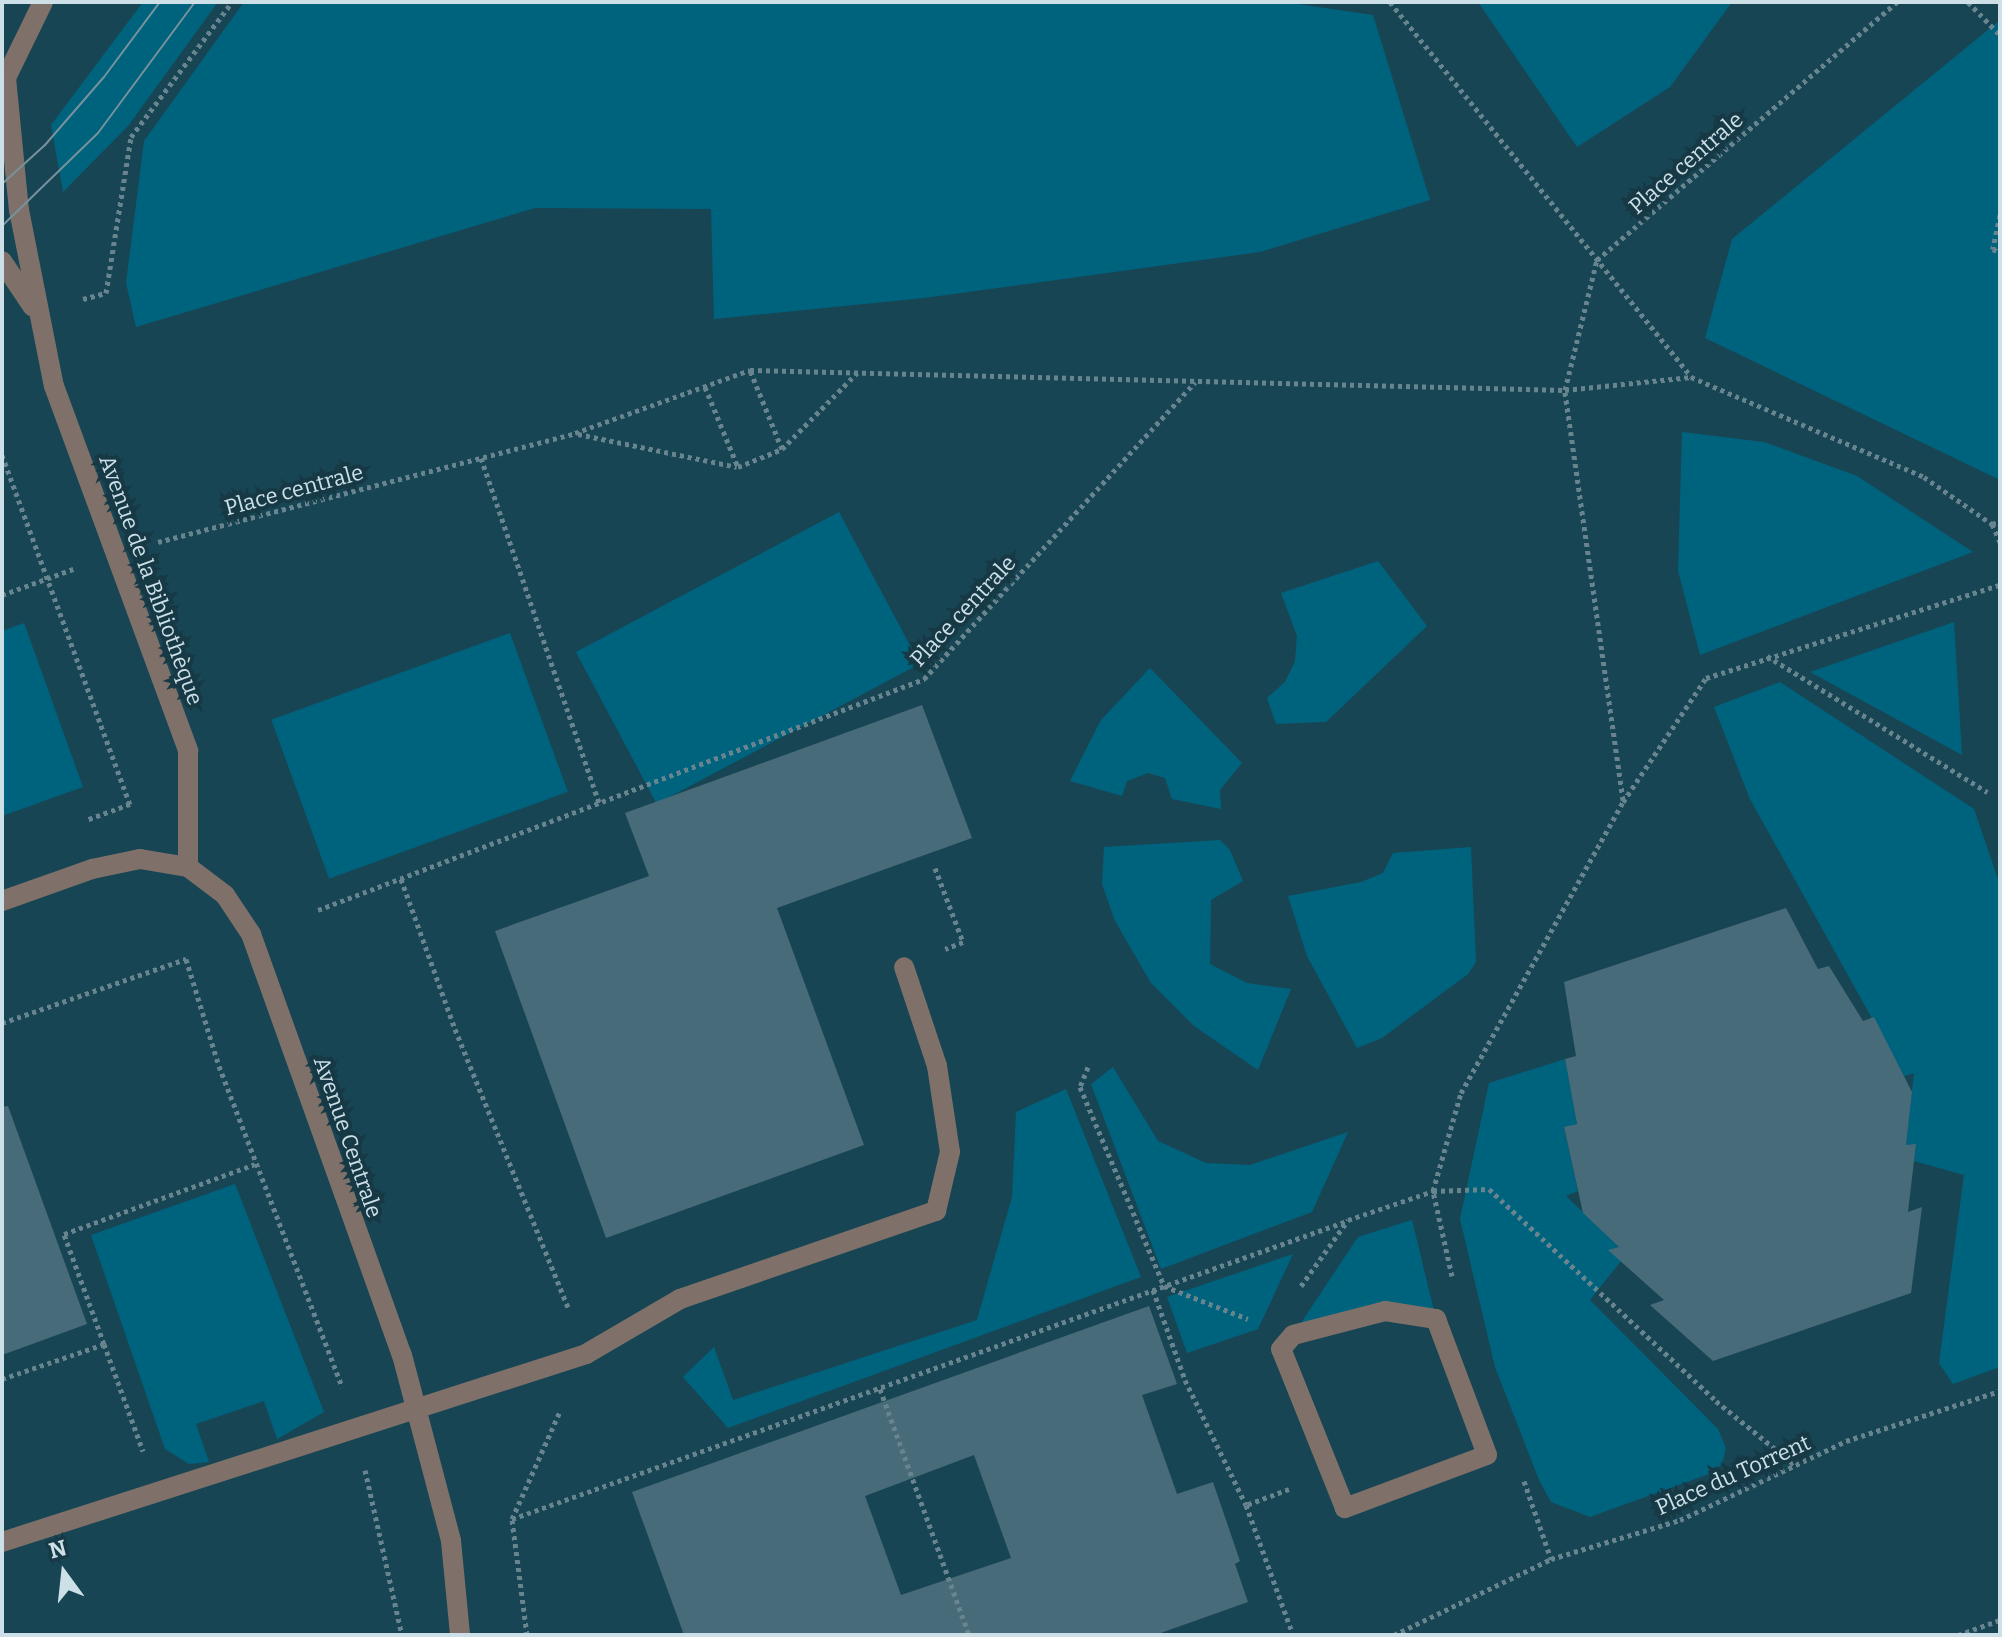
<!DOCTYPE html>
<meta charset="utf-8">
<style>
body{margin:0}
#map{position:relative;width:2002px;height:1637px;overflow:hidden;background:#163945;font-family:Bitter,serif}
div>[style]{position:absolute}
.built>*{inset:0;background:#184554;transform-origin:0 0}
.green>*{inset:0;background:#00637e;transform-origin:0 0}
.building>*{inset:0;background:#486b79}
.path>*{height:5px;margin-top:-2.5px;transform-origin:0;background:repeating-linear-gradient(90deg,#68848e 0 4px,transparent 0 8px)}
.minor>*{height:20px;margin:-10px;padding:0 10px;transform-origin:10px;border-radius:10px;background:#7f7169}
.tram>*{height:2px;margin:-1px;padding:0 1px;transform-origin:1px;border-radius:1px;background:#77929c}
span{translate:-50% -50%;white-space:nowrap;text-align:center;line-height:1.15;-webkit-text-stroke:8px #163945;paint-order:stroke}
.street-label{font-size:22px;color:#cde0e8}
.frame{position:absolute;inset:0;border:4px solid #cde0e8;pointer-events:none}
.north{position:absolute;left:24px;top:1533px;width:80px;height:80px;-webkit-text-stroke:6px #163945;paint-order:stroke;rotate:345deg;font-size:22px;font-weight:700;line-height:32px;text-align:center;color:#cde0e8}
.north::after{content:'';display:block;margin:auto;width:28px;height:36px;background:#cde0e8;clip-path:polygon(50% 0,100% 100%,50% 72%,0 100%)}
</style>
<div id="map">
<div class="built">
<div style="left:2px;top:2px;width:1998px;height:1633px"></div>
</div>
<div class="green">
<div style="clip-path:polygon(143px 2px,218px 2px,128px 126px,63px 192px,51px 125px)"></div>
<div style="clip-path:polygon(244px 2px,1284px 2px,1373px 15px,1430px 200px,1260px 252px,924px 298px,714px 319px,711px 209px,535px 208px,136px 327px,126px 283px,144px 141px)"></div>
<div style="clip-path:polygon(1478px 2px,1732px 2px,1670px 87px,1577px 147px)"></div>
<div style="clip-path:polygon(2000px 20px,2000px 480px,1705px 338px,1732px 239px)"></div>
<div style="clip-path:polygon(1682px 432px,1764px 442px,1857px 476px,1973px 552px,1700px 655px,1678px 571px)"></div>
<div style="left:839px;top:512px;width:172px;height:298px;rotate:62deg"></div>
<div style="clip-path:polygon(1378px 561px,1427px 626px,1326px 722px,1276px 724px,1267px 698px,1285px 682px,1295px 661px,1297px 636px,1281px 593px)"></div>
<div style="clip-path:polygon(1954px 622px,1962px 755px,1810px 672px)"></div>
<div style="clip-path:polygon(24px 623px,83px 787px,2px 816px,2px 631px)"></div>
<div style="left:510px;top:633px;width:169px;height:254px;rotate:70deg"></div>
<div style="clip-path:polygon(1150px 668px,1242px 763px,1220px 790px,1221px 809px,1172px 799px,1165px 778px,1148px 773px,1127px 781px,1122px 796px,1070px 781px,1101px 720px)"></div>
<div style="clip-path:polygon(1780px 682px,1974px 809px,2000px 885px,2000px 1367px,1953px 1384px,1939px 1363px,1964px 1175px,1914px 1161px,1916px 1145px,1906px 1145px,1914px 1073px,1904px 1076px,1750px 799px,1714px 707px)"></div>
<div style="clip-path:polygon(1220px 840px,1230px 850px,1243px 881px,1211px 900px,1210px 964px,1247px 983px,1291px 989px,1258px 1070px,1194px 1026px,1151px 983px,1115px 921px,1102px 884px,1104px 847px)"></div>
<div style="clip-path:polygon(1471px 847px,1476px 962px,1468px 974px,1382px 1038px,1357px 1048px,1307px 956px,1288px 896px,1361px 882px,1383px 873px,1393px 853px)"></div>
<div style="clip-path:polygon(1565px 1059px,1577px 1124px,1564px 1128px,1578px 1191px,1566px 1196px,1619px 1247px,1609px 1250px,1621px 1261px,1590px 1300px,1718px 1429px,1726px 1448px,1722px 1464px,1709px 1474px,1590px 1517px,1551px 1502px,1539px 1480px,1495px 1367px,1460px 1219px,1489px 1083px)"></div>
<div style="clip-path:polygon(1113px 1067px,1158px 1141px,1206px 1163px,1250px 1165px,1348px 1132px,1312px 1212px,1161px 1269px,1091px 1084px)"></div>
<div style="clip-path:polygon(1066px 1089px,1141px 1277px,728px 1428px,683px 1377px,714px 1347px,733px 1400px,977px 1320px,1012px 1197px,1016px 1112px)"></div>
<div style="clip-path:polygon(235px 1184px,324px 1412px,277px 1439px,264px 1401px,196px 1424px,209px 1462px,189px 1464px,165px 1449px,91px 1235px)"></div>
<div style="clip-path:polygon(1412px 1220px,1436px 1319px,1385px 1311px,1293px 1335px,1358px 1237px)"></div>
<div style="clip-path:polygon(1293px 1254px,1258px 1329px,1187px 1353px,1167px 1297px)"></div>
</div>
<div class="building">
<div style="clip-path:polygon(922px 705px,972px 838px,777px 908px,864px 1145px,606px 1238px,495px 931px,649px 876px,625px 813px)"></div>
<div style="clip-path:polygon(1786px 908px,1818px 969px,1829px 966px,1863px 1021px,1874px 1017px,1912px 1092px,1906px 1145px,1916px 1144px,1908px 1212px,1922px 1207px,1911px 1293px,1713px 1361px,1650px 1305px,1664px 1300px,1608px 1250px,1619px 1247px,1583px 1213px,1564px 1127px,1577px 1124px,1565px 1059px,1576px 1056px,1564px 982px)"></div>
<div style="clip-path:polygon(8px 1106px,87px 1324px,2px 1355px,2px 1107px)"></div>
<div style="clip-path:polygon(evenodd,1149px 1306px,1177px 1384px,1142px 1395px,1177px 1494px,1213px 1482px,1240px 1561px,1235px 1564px,1248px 1602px,1155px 1635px,684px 1635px,632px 1492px,1149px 1306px,974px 1455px,1011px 1558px,901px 1595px,865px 1496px,974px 1455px)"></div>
</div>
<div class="path">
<div style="left:1390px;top:2px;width:481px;rotate:51.2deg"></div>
<div style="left:1691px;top:377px;width:254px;rotate:23.2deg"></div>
<div style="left:1924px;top:477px;width:83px;rotate:34.7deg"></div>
<div style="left:1992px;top:524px;width:20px;rotate:66deg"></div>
<div style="left:1968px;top:2px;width:46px;rotate:45.9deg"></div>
<div style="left:2000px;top:215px;width:35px;rotate:102deg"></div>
<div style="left:1993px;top:249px;width:8px;rotate:30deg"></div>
<div style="left:83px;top:299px;width:24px;rotate:-15deg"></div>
<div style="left:106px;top:293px;width:158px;rotate:-80.9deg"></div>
<div style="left:131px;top:137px;width:169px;rotate:-53.2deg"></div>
<div style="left:705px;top:387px;width:87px;rotate:67.6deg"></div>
<div style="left:738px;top:467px;width:48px;rotate:-22.2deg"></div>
<div style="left:782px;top:449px;width:85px;rotate:-112.1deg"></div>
<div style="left:578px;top:434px;width:162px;rotate:11.7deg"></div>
<div style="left:782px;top:449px;width:107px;rotate:-45.4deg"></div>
<div style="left:2px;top:455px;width:372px;rotate:69.9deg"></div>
<div style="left:130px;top:804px;width:47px;rotate:160deg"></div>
<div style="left:481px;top:458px;width:365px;rotate:71.1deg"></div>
<div style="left:1992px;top:524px;width:9px;rotate:-21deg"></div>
<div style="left:158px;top:542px;width:431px;rotate:-14.6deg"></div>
<div style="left:575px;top:433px;width:186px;rotate:-19.8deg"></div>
<div style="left:750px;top:370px;width:815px;rotate:1.41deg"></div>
<div style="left:1565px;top:390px;width:127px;rotate:-5.9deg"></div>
<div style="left:2px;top:595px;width:76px;rotate:-20.1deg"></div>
<div style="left:1767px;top:656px;width:259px;rotate:31.7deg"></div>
<div style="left:1623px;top:800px;width:414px;rotate:-98.1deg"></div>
<div style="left:1565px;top:390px;width:134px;rotate:-76.2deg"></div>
<div style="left:1597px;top:260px;width:396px;rotate:-40.7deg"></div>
<div style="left:935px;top:868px;width:79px;rotate:69.3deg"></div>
<div style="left:963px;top:942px;width:19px;rotate:159deg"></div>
<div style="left:401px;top:879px;width:159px;rotate:70.2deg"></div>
<div style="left:455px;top:1029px;width:303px;rotate:67.9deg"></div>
<div style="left:318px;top:910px;width:649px;rotate:-20.87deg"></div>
<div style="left:924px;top:679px;width:402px;rotate:-47.6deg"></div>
<div style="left:2px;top:1023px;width:195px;rotate:-19.2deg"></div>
<div style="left:186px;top:959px;width:112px;rotate:72.9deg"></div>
<div style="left:219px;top:1066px;width:344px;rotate:69deg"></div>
<div style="left:1088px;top:1067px;width:22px;rotate:112deg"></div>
<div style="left:1080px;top:1087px;width:216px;rotate:67.1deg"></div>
<div style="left:1164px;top:1286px;width:90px;rotate:21.4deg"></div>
<div style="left:1452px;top:1276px;width:87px;rotate:-102.6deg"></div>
<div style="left:1433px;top:1191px;width:102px;rotate:-74.1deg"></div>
<div style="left:1461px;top:1093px;width:333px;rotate:-60.9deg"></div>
<div style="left:1623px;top:802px;width:149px;rotate:-56.2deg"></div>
<div style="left:1706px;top:678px;width:308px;rotate:-17.6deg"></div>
<div style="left:1301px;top:1286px;width:81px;rotate:-54.5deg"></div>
<div style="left:1348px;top:1220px;width:90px;rotate:-18.8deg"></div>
<div style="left:1433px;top:1191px;width:56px;rotate:-2deg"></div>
<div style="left:1489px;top:1189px;width:311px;rotate:43deg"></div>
<div style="left:1716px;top:1401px;width:102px;rotate:39deg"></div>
<div style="left:1153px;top:1290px;width:96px;rotate:70.4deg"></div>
<div style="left:1185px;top:1380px;width:139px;rotate:64deg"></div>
<div style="left:104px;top:1344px;width:117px;rotate:-110deg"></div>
<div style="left:64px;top:1234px;width:203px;rotate:-20.1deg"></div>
<div style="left:2px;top:1379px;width:108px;rotate:-18.9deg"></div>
<div style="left:104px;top:1344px;width:114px;rotate:70deg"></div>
<div style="left:880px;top:1389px;width:262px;rotate:70.1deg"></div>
<div style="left:365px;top:1470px;width:169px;rotate:77.4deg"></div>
<div style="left:1524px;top:1481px;width:83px;rotate:70.9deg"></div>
<div style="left:1289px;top:1489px;width:46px;rotate:159.6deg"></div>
<div style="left:1246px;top:1505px;width:138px;rotate:70.1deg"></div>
<div style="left:512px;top:1519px;width:887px;rotate:-19.64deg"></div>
<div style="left:527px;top:1635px;width:117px;rotate:-97.4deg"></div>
<div style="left:512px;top:1519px;width:118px;rotate:-66deg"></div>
<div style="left:1394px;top:1635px;width:174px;rotate:-25.8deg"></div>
<div style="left:1551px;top:1559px;width:135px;rotate:-16.8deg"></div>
<div style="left:1680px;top:1520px;width:184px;rotate:-25.4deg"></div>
<div style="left:1846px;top:1441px;width:162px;rotate:-18deg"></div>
<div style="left:1958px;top:1635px;width:45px;rotate:-19.7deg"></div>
</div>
<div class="minor">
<div style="left:43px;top:2px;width:85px;rotate:116deg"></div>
<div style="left:6px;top:78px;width:133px;rotate:84.4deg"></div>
<div style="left:19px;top:210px;width:179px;rotate:78.8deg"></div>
<div style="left:54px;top:386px;width:389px;rotate:69.8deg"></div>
<div style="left:188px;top:751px;width:116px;rotate:90deg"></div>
<div style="left:2px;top:261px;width:55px;rotate:56deg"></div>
<div style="left:2px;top:901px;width:96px;rotate:-19.6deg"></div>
<div style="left:92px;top:869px;width:49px;rotate:-11.8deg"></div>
<div style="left:140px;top:859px;width:49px;rotate:9.5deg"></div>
<div style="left:188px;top:867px;width:46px;rotate:37.1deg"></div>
<div style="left:225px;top:895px;width:47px;rotate:56.3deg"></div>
<div style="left:251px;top:934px;width:447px;rotate:70.3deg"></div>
<div style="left:402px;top:1355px;width:192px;rotate:75.2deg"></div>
<div style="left:451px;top:1541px;width:94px;rotate:84.5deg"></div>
<div style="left:1385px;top:1311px;width:52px;rotate:8.9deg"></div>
<div style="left:1436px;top:1319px;width:145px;rotate:69.4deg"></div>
<div style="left:1487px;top:1455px;width:152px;rotate:159.5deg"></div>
<div style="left:1345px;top:1508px;width:171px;rotate:-111.9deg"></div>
<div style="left:1281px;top:1349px;width:18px;rotate:-49deg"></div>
<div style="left:1293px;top:1335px;width:95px;rotate:-14.6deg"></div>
<div style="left:2px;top:1542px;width:614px;rotate:-17.84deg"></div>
<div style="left:586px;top:1354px;width:109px;rotate:-30.3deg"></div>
<div style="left:680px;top:1299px;width:271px;rotate:-19deg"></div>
<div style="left:936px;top:1211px;width:61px;rotate:-76.7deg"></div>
<div style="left:950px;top:1152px;width:87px;rotate:-98.6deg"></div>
<div style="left:937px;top:1066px;width:104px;rotate:-108.4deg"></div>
</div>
<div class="tram">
<div style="left:2px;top:184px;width:58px;rotate:-42.2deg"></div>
<div style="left:45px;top:145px;width:90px;rotate:-49.1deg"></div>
<div style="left:104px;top:77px;width:94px;rotate:-53.3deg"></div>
<div style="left:2px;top:226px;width:134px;rotate:-44.1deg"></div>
<div style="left:98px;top:133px;width:163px;rotate:-53.5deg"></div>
</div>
<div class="street-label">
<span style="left:1686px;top:163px;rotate:-41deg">Place centrale</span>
<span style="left:294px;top:490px;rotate:-15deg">Place centrale</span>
<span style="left:151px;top:580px;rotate:70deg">Avenue de la Bibliothèque</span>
<span style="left:963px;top:611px;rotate:-47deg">Place centrale</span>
<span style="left:348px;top:1137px;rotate:71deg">Avenue Centrale</span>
<span style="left:1733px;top:1475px;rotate:-24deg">Place du Torrent</span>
</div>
<div class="frame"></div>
<div class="north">N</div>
</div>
